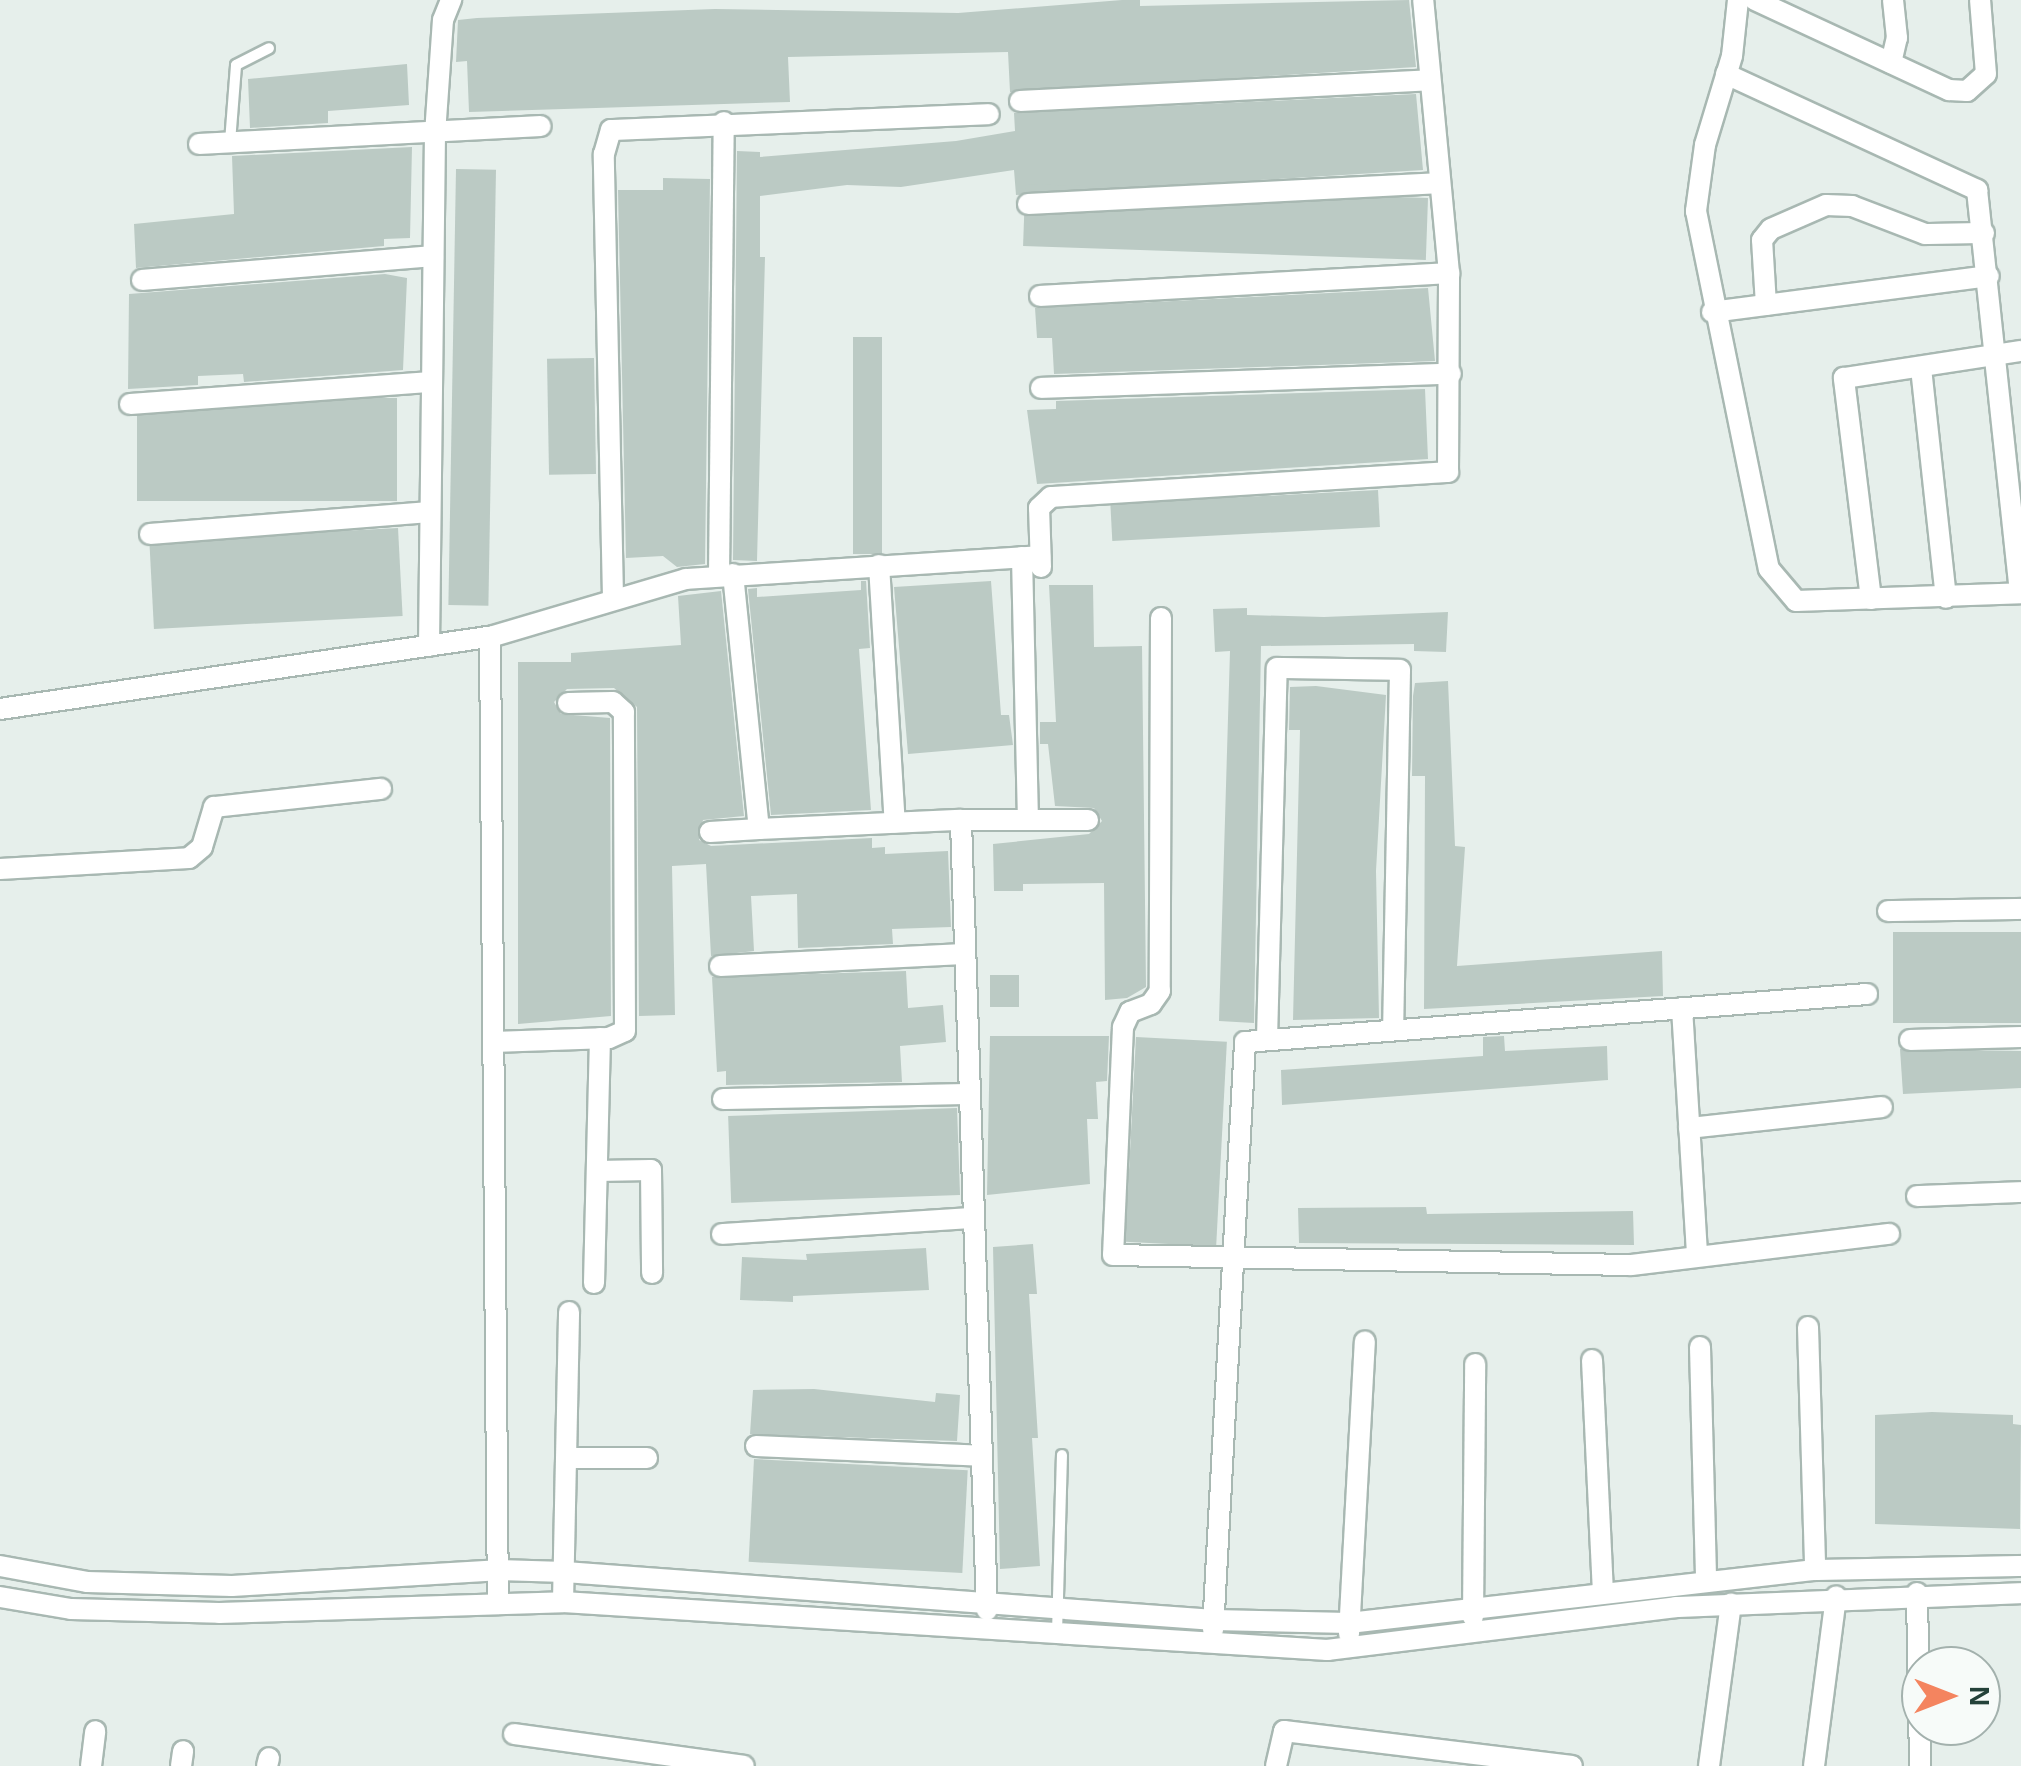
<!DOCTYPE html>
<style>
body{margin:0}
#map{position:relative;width:2021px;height:1766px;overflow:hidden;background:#e6efeb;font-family:Helvetica,sans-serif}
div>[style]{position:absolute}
.building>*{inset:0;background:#bbcac4;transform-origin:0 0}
.roads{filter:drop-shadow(2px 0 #a8b8b2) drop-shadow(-2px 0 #a8b8b2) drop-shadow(0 2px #a8b8b2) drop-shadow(0 -2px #a8b8b2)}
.lane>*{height:10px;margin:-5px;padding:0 5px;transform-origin:5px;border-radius:5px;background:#fff}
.street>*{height:20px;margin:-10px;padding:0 10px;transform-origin:10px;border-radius:10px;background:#fff}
span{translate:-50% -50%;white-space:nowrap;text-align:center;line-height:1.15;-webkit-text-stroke:8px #f7fbf9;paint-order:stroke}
.north{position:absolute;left:1901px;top:1646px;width:100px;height:100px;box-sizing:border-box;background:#f7fbf9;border:2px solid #a3b1ad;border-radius:50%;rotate:90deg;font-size:28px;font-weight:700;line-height:40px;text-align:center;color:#24423a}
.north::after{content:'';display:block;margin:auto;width:35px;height:45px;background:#f4845f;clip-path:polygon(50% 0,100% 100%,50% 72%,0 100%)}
</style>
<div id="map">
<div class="building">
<div style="clip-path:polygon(1122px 0,1140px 0,1140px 6px,1409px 0,1416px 67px,1010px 92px,1008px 52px,788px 57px,790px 102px,469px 112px,467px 61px,456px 62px,458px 20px,477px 18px,715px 9px,958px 13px)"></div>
<div style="clip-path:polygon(407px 64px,409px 105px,328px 111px,328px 123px,250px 128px,248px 79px)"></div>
<div style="clip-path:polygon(1416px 94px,1423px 170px,1016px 195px,1014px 170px,901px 187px,847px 185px,760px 196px,760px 257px,765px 257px,757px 561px,733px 560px,737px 151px,760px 152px,760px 157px,956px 141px,1015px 131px,1014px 113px)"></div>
<div style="clip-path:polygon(412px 147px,410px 238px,384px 239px,384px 246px,136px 268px,134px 224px,234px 214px,232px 156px)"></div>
<div style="left:456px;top:169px;width:40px;height:436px;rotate:1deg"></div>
<div style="clip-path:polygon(663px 178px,710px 179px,705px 564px,677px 567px,663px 556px,626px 558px,618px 190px,663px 190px)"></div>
<div style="left:1428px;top:198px;width:62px;height:403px;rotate:92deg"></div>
<div style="clip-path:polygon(385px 274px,407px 278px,403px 370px,244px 382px,243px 374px,198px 376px,198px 385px,128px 389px,129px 294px)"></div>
<div style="clip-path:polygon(1428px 288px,1435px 361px,1054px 374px,1052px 338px,1037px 338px,1035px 308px)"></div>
<div style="left:853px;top:337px;width:29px;height:217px"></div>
<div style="left:594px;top:358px;width:116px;height:47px;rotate:89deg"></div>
<div style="clip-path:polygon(1425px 389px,1428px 459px,1037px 484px,1027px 410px,1056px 409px,1056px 401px)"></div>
<div style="left:397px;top:398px;width:103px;height:260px;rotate:90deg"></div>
<div style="left:1378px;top:490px;width:37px;height:268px;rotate:87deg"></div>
<div style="left:398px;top:528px;width:88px;height:249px;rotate:87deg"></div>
<div style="clip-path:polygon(861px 581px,866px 581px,870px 648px,859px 649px,871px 810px,771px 815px,748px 589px,757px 588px,757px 597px,861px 590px)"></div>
<div style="clip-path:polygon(991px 581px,1001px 715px,1009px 715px,1013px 745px,908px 754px,894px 587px)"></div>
<div style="clip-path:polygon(1049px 585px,1093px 585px,1094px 647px,1142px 646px,1146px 987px,1127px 998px,1105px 1000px,1104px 883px,1023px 884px,1023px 891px,994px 891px,993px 844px,1089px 834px,1102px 821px,1094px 808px,1055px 806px,1048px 744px,1040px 744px,1040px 722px,1056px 722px)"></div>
<div style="clip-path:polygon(721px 591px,744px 816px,703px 820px,699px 840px,711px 846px,872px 838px,872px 848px,885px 847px,885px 854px,948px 851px,951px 927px,892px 929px,893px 944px,798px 948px,797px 894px,751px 896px,754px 951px,711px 956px,706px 864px,672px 866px,675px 1015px,639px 1016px,637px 707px,614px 688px,567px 689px,554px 702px,561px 714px,610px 718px,611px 1016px,518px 1024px,518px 662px,571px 662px,571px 653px,681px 645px,678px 596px)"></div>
<div style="clip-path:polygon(1247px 608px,1247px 615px,1324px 617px,1448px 612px,1446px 652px,1414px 651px,1414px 644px,1261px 646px,1254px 1023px,1219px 1021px,1230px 651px,1215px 652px,1213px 609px)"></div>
<div style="clip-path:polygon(1448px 681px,1455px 846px,1465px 847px,1457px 966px,1662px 951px,1663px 996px,1424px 1009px,1425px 776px,1412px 776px,1413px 696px,1415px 683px)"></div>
<div style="clip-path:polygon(1316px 686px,1386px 695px,1376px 871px,1379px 1018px,1293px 1020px,1300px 730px,1289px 730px,1290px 687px)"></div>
<div style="left:2021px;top:932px;width:91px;height:128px;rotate:90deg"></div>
<div style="clip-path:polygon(906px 971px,908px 1008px,943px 1005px,946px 1042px,900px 1046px,902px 1082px,726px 1085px,726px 1071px,717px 1072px,712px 977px)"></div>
<div style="left:990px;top:975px;width:29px;height:32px"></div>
<div style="clip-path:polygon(990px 1036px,1109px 1036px,1107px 1081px,1096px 1082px,1098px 1119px,1087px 1119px,1090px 1184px,987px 1195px)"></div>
<div style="clip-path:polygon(1504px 1036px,1505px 1051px,1607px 1046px,1608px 1080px,1282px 1105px,1281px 1070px,1483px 1056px,1483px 1037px)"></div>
<div style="left:1136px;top:1037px;width:91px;height:205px;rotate:3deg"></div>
<div style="clip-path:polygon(1900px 1049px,2021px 1051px,2021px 1088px,1903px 1094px)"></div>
<div style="left:957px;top:1108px;width:87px;height:229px;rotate:88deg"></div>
<div style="clip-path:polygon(1426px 1207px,1427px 1214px,1633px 1211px,1634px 1245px,1299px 1243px,1298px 1208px)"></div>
<div style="clip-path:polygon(1033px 1244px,1037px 1294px,1029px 1294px,1038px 1438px,1032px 1438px,1040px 1566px,1000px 1569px,993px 1247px)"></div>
<div style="clip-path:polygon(926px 1248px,929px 1290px,793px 1296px,793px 1302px,740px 1300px,742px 1257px,807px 1260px,806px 1254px)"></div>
<div style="clip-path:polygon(814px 1389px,935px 1402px,936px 1393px,960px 1395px,957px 1441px,750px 1434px,753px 1390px)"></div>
<div style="clip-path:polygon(1932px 1412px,2013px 1415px,2013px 1424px,2021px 1425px,2020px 1529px,1875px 1524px,1875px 1415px)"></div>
<div style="left:754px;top:1459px;width:214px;height:103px;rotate:3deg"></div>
</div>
<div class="roads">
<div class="lane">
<div style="left:230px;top:142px;width:77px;rotate:-85.5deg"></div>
<div style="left:236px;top:65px;width:37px;rotate:-27deg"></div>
<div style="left:1057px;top:1633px;width:178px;rotate:-88.4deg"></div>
</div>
<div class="street">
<div style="left:1738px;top:0;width:56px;rotate:96.1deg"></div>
<div style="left:1732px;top:56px;width:93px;rotate:106.9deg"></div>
<div style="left:1705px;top:145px;width:67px;rotate:97.8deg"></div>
<div style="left:1696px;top:211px;width:365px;rotate:78.5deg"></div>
<div style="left:1769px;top:569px;width:42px;rotate:49.8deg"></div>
<div style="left:1796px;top:601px;width:225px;rotate:-2deg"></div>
<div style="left:1755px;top:0;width:214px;rotate:24.9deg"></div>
<div style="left:1949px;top:90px;width:18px;rotate:3deg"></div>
<div style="left:1967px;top:91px;width:25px;rotate:-42deg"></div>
<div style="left:1986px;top:74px;width:74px;rotate:-94.6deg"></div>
<div style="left:1891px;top:63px;width:26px;rotate:-77deg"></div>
<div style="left:1897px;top:38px;width:38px;rotate:-96deg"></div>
<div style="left:1726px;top:74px;width:277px;rotate:24.8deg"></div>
<div style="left:1977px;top:190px;width:405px;rotate:83.9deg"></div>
<div style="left:1020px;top:101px;width:410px;rotate:-2.9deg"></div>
<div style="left:199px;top:144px;width:342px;rotate:-3deg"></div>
<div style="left:1028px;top:204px;width:409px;rotate:-2.9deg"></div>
<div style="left:142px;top:280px;width:292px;rotate:-4.7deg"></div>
<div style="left:1040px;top:296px;width:410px;rotate:-3.2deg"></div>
<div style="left:1766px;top:305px;width:65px;rotate:-93.5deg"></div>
<div style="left:1762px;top:240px;width:14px;rotate:-51deg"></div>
<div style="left:1771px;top:229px;width:60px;rotate:-23.6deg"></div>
<div style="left:1826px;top:205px;width:26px;rotate:2deg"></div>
<div style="left:1852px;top:206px;width:78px;rotate:21deg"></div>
<div style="left:1925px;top:234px;width:59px;rotate:-1deg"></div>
<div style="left:1712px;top:312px;width:279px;rotate:-7.4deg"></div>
<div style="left:1921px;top:368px;width:231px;rotate:83.8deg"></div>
<div style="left:1041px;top:388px;width:410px;rotate:-2deg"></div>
<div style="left:130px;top:404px;width:302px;rotate:-4.2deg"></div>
<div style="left:150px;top:534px;width:280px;rotate:-4.5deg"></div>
<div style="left:1022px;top:557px;width:263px;rotate:88.7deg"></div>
<div style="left:879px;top:565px;width:258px;rotate:86.5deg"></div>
<div style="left:1041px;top:567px;width:59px;rotate:-91.9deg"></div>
<div style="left:1039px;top:508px;width:16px;rotate:-43deg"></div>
<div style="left:1051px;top:497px;width:398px;rotate:-3.6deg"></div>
<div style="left:1448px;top:472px;width:199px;rotate:-89.7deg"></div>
<div style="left:1449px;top:273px;width:274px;rotate:-95.4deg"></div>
<div style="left:733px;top:574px;width:256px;rotate:84.2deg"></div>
<div style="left:759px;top:829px;width:202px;rotate:-2.6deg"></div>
<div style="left:719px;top:575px;width:453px;rotate:-89.4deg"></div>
<div style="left:613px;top:598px;width:444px;rotate:-91.2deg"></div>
<div style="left:604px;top:154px;width:25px;rotate:-74deg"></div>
<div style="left:611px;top:130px;width:378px;rotate:-2.4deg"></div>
<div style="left:1871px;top:599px;width:223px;rotate:-97deg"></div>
<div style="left:1844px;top:378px;width:179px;rotate:-8.7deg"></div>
<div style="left:1161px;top:618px;width:373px;rotate:90.2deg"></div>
<div style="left:1160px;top:991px;width:16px;rotate:125deg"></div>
<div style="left:1151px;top:1004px;width:22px;rotate:159deg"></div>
<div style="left:1130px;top:1012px;width:17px;rotate:115deg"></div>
<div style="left:1123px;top:1027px;width:228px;rotate:92.5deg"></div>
<div style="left:1113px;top:1255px;width:518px;rotate:1.11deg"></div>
<div style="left:1631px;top:1265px;width:260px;rotate:-6.9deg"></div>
<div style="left:490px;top:637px;width:965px;rotate:89.53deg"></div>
<div style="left:429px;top:646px;width:512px;rotate:-89.33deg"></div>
<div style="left:435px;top:134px;width:114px;rotate:-86deg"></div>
<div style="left:443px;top:20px;width:22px;rotate:-68deg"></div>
<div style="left:0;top:709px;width:495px;rotate:-8.4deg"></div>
<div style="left:490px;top:637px;width:204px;rotate:-16.5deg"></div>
<div style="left:686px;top:579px;width:355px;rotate:-3.7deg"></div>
<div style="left:710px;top:832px;width:49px;rotate:-3.5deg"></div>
<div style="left:0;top:869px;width:189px;rotate:-3.3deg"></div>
<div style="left:189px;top:858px;width:17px;rotate:-40deg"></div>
<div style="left:202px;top:847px;width:42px;rotate:-73.3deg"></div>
<div style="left:214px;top:807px;width:168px;rotate:-6.2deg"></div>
<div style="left:1888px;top:911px;width:133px;rotate:-0.9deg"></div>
<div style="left:720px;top:966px;width:244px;rotate:-2.8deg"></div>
<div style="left:1682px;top:1008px;width:248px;rotate:86.5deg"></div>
<div style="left:1267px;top:1039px;width:371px;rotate:-88.5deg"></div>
<div style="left:1277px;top:668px;width:123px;rotate:0.9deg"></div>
<div style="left:1400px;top:670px;width:360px;rotate:91.1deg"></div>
<div style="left:1910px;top:1040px;width:111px;rotate:-1.5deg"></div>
<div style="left:493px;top:1042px;width:116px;rotate:-2deg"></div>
<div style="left:609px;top:1038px;width:17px;rotate:-24deg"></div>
<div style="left:625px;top:1031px;width:319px;rotate:-90.2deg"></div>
<div style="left:624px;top:712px;width:15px;rotate:-138deg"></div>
<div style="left:613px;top:702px;width:45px;rotate:178.7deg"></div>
<div style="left:723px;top:1099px;width:245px;rotate:-1.2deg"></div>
<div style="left:1689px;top:1128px;width:194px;rotate:-6.2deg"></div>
<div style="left:597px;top:1171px;width:54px;rotate:-1.1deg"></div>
<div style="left:651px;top:1170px;width:103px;rotate:89.4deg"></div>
<div style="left:1917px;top:1196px;width:104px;rotate:-2.2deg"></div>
<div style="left:722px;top:1234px;width:251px;rotate:-3.7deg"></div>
<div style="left:594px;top:1283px;width:245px;rotate:-88.6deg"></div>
<div style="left:1808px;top:1327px;width:243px;rotate:88.3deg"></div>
<div style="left:1700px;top:1347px;width:233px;rotate:88.5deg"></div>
<div style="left:1592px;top:1360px;width:230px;rotate:87.3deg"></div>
<div style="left:756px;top:1446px;width:225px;rotate:2.5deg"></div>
<div style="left:567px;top:1458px;width:80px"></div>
<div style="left:0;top:1566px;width:88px;rotate:10.4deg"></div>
<div style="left:87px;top:1582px;width:145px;rotate:1.6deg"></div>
<div style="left:232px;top:1586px;width:266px;rotate:-3.4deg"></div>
<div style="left:498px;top:1570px;width:67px;rotate:1.7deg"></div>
<div style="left:565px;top:1572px;width:651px;rotate:4.23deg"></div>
<div style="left:1214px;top:1620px;width:135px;rotate:1.3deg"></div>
<div style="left:1349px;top:1623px;width:469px;rotate:-6.5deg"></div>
<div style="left:1815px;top:1570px;width:206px;rotate:-1.1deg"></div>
<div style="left:1917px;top:1593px;width:173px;rotate:89deg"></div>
<div style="left:0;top:1597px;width:72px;rotate:9.6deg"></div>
<div style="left:71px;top:1609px;width:148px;rotate:1.5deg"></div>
<div style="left:219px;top:1613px;width:344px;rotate:-1.8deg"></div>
<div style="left:563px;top:1602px;width:766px;rotate:3.6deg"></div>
<div style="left:1327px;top:1650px;width:352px;rotate:-7deg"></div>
<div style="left:1676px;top:1607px;width:345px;rotate:-2.3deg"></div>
<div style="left:563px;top:1602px;width:290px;rotate:-88.8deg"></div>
<div style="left:987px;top:1610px;width:790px;rotate:-91.89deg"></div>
<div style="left:961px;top:820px;width:127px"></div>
<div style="left:1473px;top:1617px;width:253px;rotate:-89.5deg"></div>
<div style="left:1213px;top:1630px;width:589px;rotate:-86.88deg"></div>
<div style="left:1245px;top:1042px;width:624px;rotate:-4.41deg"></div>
<div style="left:1349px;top:1634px;width:293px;rotate:-86.9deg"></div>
<div style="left:514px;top:1734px;width:232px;rotate:7.9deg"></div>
<div style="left:91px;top:1766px;width:35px;rotate:-83deg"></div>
<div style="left:181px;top:1766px;width:15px;rotate:-82deg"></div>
<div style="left:267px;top:1766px;width:8px;rotate:-76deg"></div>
<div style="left:1276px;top:1766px;width:36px;rotate:-77deg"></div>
<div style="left:1284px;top:1731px;width:290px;rotate:6.9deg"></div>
<div style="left:1709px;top:1766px;width:164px;rotate:-82.3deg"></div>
<div style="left:1814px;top:1766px;width:171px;rotate:-82.6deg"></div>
</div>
</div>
<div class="north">N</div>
</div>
